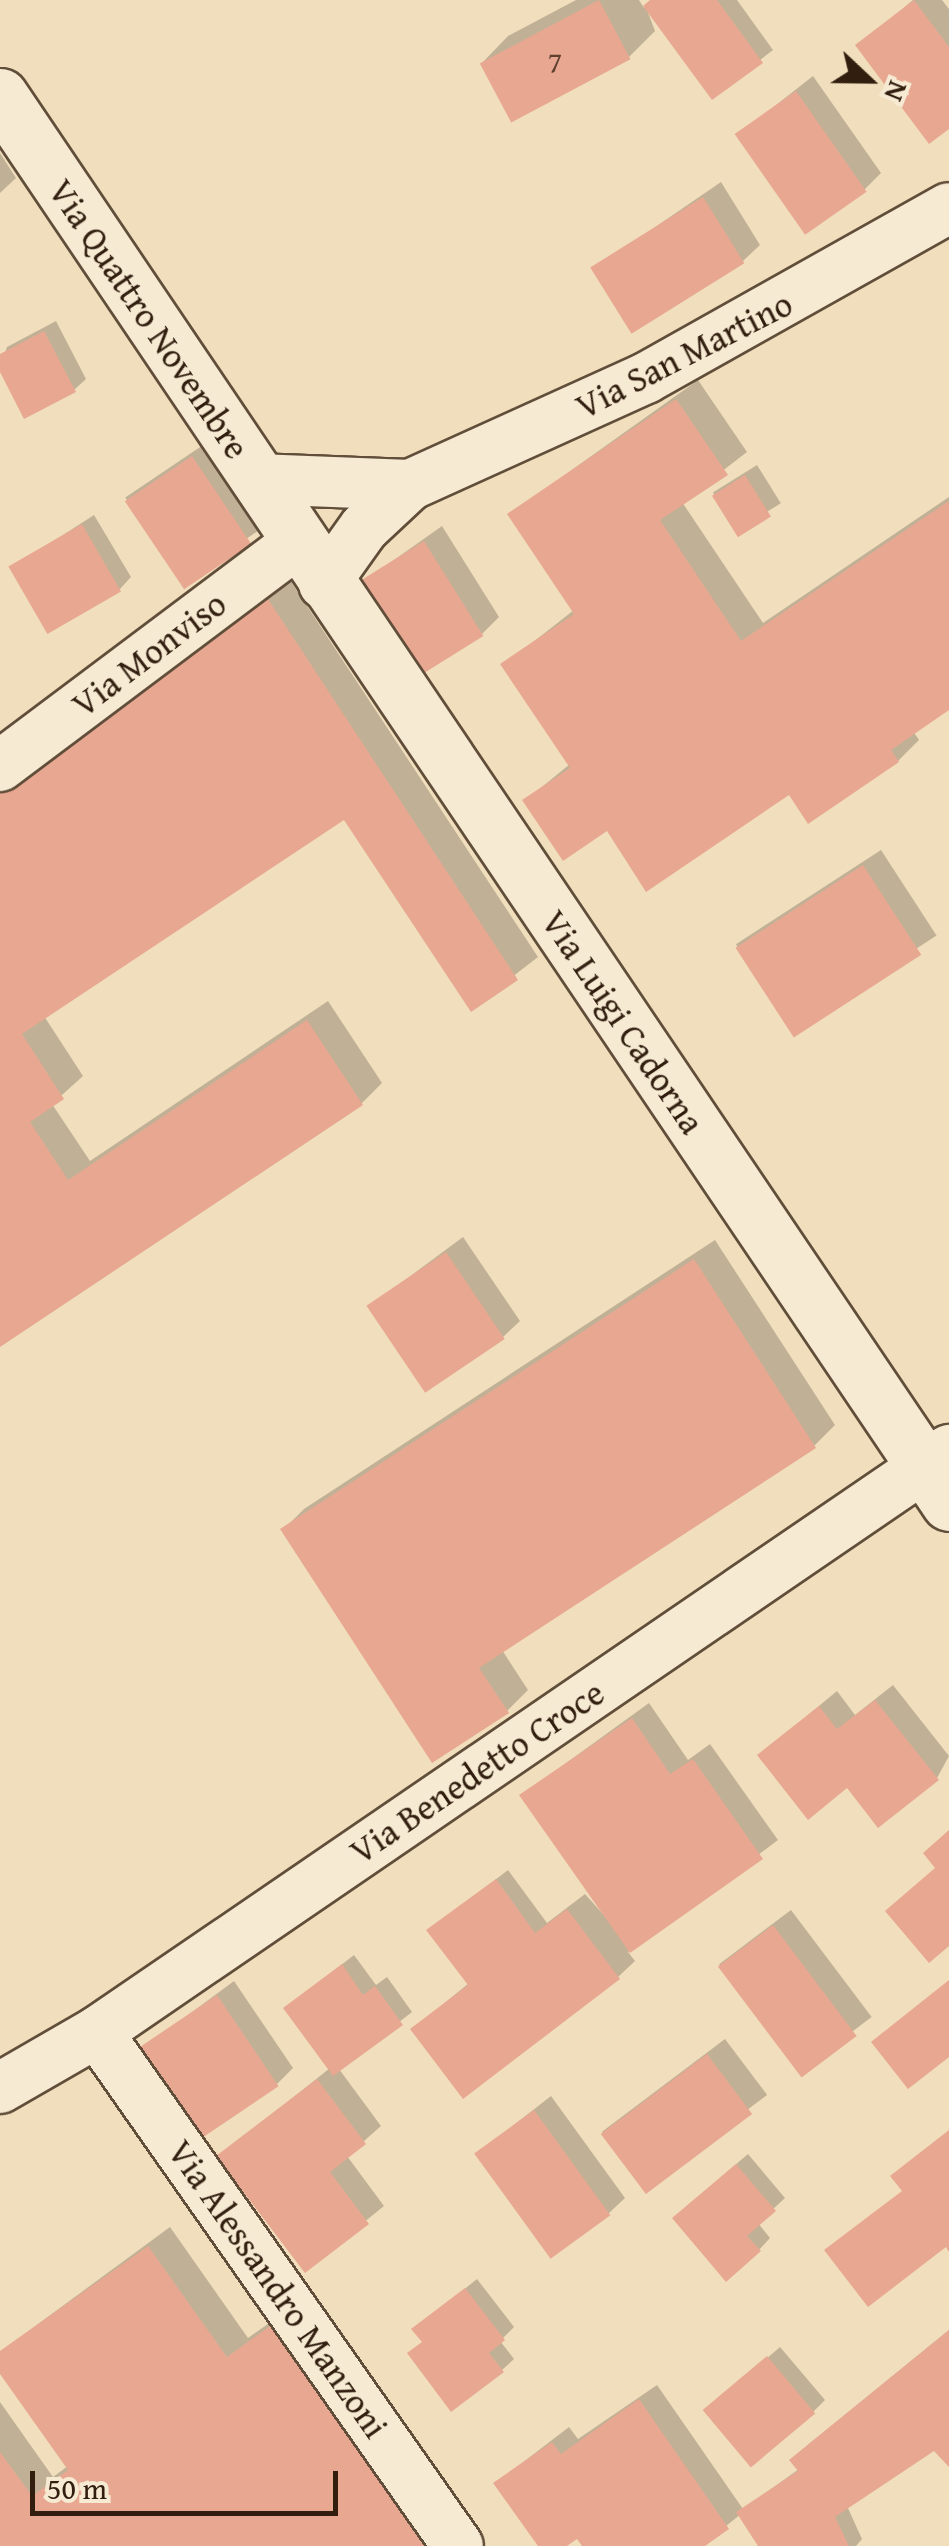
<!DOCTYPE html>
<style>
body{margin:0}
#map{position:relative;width:949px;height:2546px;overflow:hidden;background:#f1debc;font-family:"Gentium Book Plus",serif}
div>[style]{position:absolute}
.shadow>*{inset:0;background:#0003;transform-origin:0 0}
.building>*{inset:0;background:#e8a791;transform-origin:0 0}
.roads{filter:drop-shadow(2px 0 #614e3a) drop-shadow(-2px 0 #614e3a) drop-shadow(0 2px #614e3a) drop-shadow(0 -2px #614e3a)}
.minor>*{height:50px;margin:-25px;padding:0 25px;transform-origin:25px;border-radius:25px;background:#f6ead3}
.tertiary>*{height:55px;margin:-27.5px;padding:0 27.5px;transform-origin:27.5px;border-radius:27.5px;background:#f6ead3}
span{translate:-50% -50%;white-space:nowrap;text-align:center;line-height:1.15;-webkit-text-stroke:9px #f6ead3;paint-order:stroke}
.number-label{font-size:30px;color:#5f4030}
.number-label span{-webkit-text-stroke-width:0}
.street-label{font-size:35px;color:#311e0f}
.north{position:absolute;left:819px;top:30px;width:100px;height:100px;-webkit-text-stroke:8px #f6ead3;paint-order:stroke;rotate:112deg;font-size:28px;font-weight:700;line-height:40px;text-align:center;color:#311e0f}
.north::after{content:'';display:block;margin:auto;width:35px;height:45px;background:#311e0f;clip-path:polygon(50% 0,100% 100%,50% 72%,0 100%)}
.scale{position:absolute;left:30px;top:2471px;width:308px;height:45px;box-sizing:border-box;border:5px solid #311e0f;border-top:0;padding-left:12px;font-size:30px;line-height:35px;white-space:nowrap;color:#311e0f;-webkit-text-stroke:8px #f6ead3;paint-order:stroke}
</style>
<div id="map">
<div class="shadow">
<div style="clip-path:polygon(576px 0,639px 0,644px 8px,652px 0,737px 0,773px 50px,713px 97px,646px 7px,655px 31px,629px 57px,482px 63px,508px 36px)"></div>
<div style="clip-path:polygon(913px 0,942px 0,949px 9px,949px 126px,858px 46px)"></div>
<div style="clip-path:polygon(813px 76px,881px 173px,864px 190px,738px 135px)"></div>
<div style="clip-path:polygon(0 153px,16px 178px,0 193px)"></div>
<div style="clip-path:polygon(721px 182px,760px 245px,743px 261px,594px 269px)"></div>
<div style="clip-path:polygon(56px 321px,86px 379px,74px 390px,0 367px,7px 347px)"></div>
<div style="clip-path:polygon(698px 380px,747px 452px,682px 502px,763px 623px,949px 497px,949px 707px,913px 731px,919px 740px,898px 761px,789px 792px,607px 828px,526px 800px,570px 764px,504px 665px,574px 610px,510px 514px)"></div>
<div style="left:209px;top:441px;width:102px;height:101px;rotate:56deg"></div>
<div style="left:757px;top:465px;width:45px;height:52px;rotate:58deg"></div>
<div style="clip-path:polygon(94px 515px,131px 577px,120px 589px,12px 568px)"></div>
<div style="clip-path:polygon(442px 526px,499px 617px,482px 634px,363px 582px)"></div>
<div style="clip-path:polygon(284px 571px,538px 957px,471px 1009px,344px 817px,44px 1016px,83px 1076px,52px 1104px,90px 1161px,328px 1001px,382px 1083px,361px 1104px,0 1344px,0 778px)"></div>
<div style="left:881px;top:850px;width:102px;height:173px;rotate:57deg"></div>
<div style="clip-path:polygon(463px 1237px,520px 1321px,503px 1337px,370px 1306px)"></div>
<div style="clip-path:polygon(715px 1240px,835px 1425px,814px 1446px,502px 1650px,528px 1690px,507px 1711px,284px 1529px,304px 1509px)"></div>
<div style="clip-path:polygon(893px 1685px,949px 1756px,937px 1778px,847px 1785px,760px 1755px,837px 1691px,855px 1715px)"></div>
<div style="clip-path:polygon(649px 1703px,688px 1760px,710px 1744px,778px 1840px,628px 1952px,635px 1961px,618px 1977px,413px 2029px,469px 1983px,430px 1930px,508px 1870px,547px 1923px,585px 1894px,619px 1932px,522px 1795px)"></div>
<div style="left:791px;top:1910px;width:134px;height:90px;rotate:53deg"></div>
<div style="clip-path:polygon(354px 1955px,376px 1985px,387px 1977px,412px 2012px,339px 2069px,381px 2126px,347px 2156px,384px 2206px,305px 2270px,220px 2156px,330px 2068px,286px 2008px)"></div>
<div style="clip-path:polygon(234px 1981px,293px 2068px,277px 2084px,145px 2047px)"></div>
<div style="left:725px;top:2039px;width:70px;height:154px;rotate:53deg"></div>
<div style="clip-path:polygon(551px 2096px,625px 2198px,608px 2214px,478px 2153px)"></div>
<div style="clip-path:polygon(748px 2154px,785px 2198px,758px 2223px,770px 2238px,759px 2250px,686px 2207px)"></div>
<div style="clip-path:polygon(170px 2227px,248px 2338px,292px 2307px,461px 2546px,0 2546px,0 2402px,53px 2477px,68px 2466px,0 2369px,0 2352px)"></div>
<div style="clip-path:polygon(477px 2279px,514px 2327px,500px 2341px,514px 2359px,502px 2370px,424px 2341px,415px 2329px)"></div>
<div style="clip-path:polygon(949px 2330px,949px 2432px,847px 2506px,862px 2539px,856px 2546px,761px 2546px,741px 2514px,701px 2546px,585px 2546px,577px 2536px,563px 2546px,541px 2546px,496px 2483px,569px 2427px,578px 2439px,657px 2385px,743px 2509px,799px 2469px,792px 2460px,809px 2444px)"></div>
<div style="clip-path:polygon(780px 2347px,825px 2400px,813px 2412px,718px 2400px)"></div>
</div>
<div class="building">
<div style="left:599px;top:0;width:67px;height:135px;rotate:62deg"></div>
<div style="clip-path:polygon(650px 0,717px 0,763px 63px,712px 100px,643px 6px)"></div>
<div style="clip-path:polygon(914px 0,949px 47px,949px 129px,929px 144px,855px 45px)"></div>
<div style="left:796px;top:91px;width:123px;height:75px;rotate:55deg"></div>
<div style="left:703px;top:197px;width:78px;height:133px;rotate:58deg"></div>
<div style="clip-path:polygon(44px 331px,76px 392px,24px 419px,0 372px,0 354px)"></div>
<div style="clip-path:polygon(676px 399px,728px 475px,660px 520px,741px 641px,949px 501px,949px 710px,891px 750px,899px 762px,808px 824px,789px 795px,646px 892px,607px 831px,563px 861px,522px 800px,570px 768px,500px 664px,574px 614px,507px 514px)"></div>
<div style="left:192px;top:456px;width:106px;height:81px;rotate:56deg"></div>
<div style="left:745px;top:475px;width:49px;height:39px;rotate:58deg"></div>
<div style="left:82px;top:524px;width:78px;height:85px;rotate:60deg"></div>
<div style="left:424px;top:541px;width:112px;height:77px;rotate:58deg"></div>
<div style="clip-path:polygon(262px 590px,518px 980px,471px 1012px,344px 820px,22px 1034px,64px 1099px,30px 1122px,68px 1180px,307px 1020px,363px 1105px,0 1347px,0 782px)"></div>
<div style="left:863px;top:865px;width:107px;height:152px;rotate:57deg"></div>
<div style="left:446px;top:1252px;width:105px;height:96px;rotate:56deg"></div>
<div style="clip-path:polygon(694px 1259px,816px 1448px,479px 1668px,509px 1713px,432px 1763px,280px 1529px)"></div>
<div style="clip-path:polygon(875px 1700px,939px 1780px,878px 1828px,847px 1788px,808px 1820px,757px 1755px,819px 1706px,837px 1729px)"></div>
<div style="clip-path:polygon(632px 1718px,670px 1774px,693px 1759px,763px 1859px,630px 1953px,519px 1795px)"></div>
<div style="clip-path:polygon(949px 1830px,949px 1946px,929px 1963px,885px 1911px,935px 1868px,923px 1853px)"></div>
<div style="clip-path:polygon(496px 1879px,535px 1933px,567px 1909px,620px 1979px,463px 2099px,410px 2029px,468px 1985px,426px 1930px)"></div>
<div style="left:773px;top:1925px;width:139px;height:69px;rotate:53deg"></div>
<div style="clip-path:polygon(342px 1964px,363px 1995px,375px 1986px,403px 2025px,333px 2076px,283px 2008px)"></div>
<div style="clip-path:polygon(949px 1980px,949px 2057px,908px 2089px,871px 2042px)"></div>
<div style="left:217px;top:1995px;width:110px;height:92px;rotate:56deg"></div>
<div style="left:707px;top:2054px;width:75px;height:133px;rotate:53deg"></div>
<div style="clip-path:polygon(317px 2079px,366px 2144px,330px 2172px,369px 2224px,305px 2273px,216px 2156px)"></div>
<div style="left:534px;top:2110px;width:130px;height:74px;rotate:54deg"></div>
<div style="clip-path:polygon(949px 2130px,949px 2252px,946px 2247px,868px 2307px,824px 2250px,902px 2191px,890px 2176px)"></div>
<div style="clip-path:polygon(736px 2164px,776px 2211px,747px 2236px,761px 2251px,726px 2282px,672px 2218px)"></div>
<div style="clip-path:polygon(148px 2246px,227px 2357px,270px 2326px,425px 2546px,0 2546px,0 2452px,32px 2496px,68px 2470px,0 2374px,0 2351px)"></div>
<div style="clip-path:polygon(465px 2288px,505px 2340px,489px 2353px,504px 2372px,451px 2412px,407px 2353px,422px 2342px,411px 2329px)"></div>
<div style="clip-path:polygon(949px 2330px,949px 2467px,934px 2451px,835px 2517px,849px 2546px,758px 2546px,736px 2512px,798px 2471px,789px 2460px)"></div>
<div style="left:767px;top:2356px;width:75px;height:84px;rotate:50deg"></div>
<div style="clip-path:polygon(639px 2399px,729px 2529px,705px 2546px,582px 2546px,577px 2539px,567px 2546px,538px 2546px,493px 2483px,552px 2442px,561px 2454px)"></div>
</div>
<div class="roads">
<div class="minor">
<div style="left:256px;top:479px;width:154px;rotate:2.2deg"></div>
<div style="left:324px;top:584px;width:69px;rotate:-54.5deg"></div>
<div style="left:364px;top:528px;width:63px;rotate:-43.1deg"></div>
<div style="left:410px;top:485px;width:259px;rotate:-24.4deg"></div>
<div style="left:646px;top:378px;width:347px;rotate:-29.3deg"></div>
<div style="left:0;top:766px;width:373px;rotate:-36.9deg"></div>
<div style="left:97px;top:2032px;width:628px;rotate:54.92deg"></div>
<div style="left:0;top:2088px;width:112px;rotate:-30deg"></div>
<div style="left:97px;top:2032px;width:1032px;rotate:-34.34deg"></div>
</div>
<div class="tertiary">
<div style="left:0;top:96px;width:1697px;rotate:56deg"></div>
</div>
</div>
<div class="number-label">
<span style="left:555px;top:61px">7</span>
</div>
<div class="street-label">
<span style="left:149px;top:319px;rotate:56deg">Via Quattro Novembre</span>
<span style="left:684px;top:355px;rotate:-27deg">Via San Martino</span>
<span style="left:149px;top:654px;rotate:-37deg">Via Monviso</span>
<span style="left:623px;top:1022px;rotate:56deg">Via Luigi Cadorna</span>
<span style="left:477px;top:1772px;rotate:-34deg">Via Benedetto Croce</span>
<span style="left:278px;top:2289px;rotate:55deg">Via Alessandro Manzoni</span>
</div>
<div class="north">N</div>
<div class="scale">50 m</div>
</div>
